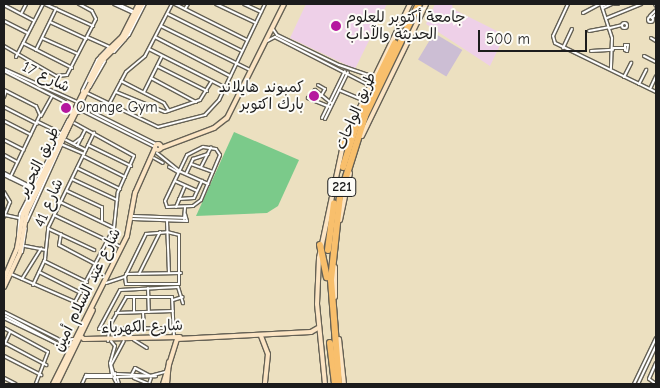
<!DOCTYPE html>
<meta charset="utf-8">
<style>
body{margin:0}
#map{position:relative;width:660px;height:388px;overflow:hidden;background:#ece0c0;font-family:"Comic Neue","Playpen Sans Arabic",sans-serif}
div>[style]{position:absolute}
.built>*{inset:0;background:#eed0e8}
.industrial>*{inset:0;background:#ccbed4;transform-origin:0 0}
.green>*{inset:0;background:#7bca8a}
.roads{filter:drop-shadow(1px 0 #656155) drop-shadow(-1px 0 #656155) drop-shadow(0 1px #656155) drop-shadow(0 -1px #656155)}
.street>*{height:2px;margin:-1px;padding:0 1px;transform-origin:1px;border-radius:1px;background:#fff}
.street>.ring{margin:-1px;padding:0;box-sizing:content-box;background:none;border:2px solid #fff;border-radius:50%}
.secondary>*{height:4px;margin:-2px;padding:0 2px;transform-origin:2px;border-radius:2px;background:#fce5c4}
.secondary>.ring{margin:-2px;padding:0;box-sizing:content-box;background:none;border:4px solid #fce5c4;border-radius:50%}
.highway>*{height:6px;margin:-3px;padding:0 3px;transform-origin:3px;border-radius:3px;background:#f8bf6c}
.dots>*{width:14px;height:14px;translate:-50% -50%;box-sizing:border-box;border:2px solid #fdfcf7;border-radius:50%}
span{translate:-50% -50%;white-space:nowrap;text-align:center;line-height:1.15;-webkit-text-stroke:4px #fdfcf7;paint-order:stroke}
.shield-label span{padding:1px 4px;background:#fdfcf7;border:1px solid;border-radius:4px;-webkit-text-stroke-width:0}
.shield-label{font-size:14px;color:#1c1c1c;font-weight:700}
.poi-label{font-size:15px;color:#1c1c1c}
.left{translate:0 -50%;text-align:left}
.right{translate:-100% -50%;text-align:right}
.street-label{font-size:15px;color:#1c1c1c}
.frame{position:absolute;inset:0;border:5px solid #1c1c1c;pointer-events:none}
.scale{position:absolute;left:478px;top:30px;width:109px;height:22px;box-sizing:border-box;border:2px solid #1c1c1c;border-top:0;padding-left:6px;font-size:15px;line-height:18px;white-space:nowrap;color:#1c1c1c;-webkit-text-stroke:4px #fdfcf7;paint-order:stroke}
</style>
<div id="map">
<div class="built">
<div style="clip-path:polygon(306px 4px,387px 4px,355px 69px,290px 38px)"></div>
<div style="clip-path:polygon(435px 4px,452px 4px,453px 9px,505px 35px,490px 66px,426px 24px)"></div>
</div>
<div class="industrial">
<div style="left:434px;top:33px;width:33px;height:31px;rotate:31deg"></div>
</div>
<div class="green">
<div style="clip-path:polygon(234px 132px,299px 160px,278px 206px,267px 213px,196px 216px)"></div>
</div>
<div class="roads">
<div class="street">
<div style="left:45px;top:4px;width:53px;rotate:24.6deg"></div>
<div style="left:114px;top:4px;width:21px;rotate:25deg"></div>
<div style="left:118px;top:4px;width:17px;rotate:25deg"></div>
<div style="left:175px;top:4px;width:80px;rotate:26.6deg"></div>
<div style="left:216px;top:4px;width:44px;rotate:25.4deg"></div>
<div style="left:244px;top:4px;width:19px;rotate:25deg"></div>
<div style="left:568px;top:4px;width:35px;rotate:115deg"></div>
<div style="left:553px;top:36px;width:7px;rotate:74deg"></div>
<div style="left:555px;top:43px;width:112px;rotate:25.9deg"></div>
<div style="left:601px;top:4px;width:36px;rotate:72deg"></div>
<div style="left:612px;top:38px;width:31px;rotate:92deg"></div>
<div style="left:615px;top:4px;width:3px"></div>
<div style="left:655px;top:4px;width:2px;rotate:63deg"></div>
<div style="left:4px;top:5px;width:34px;rotate:28deg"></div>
<div style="left:602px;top:6px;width:5px;rotate:-22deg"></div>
<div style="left:603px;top:8px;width:10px;rotate:-24deg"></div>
<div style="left:185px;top:9px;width:6px;rotate:-59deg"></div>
<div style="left:583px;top:13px;width:19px;rotate:-28deg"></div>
<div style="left:21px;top:14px;width:11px;rotate:-63deg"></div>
<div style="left:168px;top:14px;width:83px;rotate:26.6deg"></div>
<div style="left:650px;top:16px;width:8px;rotate:-45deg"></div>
<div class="ring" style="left:647.5px;top:16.5px;width:3px;height:3px"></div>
<div style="left:607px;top:18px;width:37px;rotate:-22deg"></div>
<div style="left:652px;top:18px;width:6px;rotate:-45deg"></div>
<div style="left:4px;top:21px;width:27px;rotate:27deg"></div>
<div style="left:50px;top:22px;width:40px;rotate:25deg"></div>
<div class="ring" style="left:621.5px;top:22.5px;width:3px;height:3px"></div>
<div style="left:161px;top:26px;width:99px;rotate:26.3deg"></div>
<div style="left:610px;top:28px;width:12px;rotate:-14deg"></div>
<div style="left:273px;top:29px;width:7px;rotate:56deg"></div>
<div style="left:277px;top:35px;width:69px;rotate:25.8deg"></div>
<div style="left:339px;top:65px;width:37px;rotate:19deg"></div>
<div style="left:589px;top:31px;width:20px;rotate:-11deg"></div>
<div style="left:87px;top:37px;width:24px;rotate:24deg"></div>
<div style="left:155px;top:37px;width:85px;rotate:27.5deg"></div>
<div style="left:42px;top:38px;width:39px;rotate:24deg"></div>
<div style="left:651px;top:38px;width:6px;rotate:31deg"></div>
<div style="left:267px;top:41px;width:9px;rotate:-27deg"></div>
<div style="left:275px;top:37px;width:106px;rotate:27.1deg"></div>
<div style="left:23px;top:43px;width:55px;rotate:27deg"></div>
<div style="left:625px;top:45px;width:3px"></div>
<div style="left:628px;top:45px;width:6px;rotate:99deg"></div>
<div style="left:627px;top:51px;width:2px;rotate:-153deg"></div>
<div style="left:625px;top:50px;width:5px;rotate:-90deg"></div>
<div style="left:4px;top:46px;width:60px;rotate:30deg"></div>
<div style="left:56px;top:76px;width:11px;rotate:-5deg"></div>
<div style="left:67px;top:75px;width:63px;rotate:-62.6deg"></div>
<div style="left:96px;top:19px;width:9px;rotate:-117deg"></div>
<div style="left:92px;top:11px;width:15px;rotate:-152deg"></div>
<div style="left:563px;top:48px;width:21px;rotate:-65deg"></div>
<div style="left:613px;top:48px;width:12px"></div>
<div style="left:149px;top:49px;width:84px;rotate:26.9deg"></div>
<div style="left:36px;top:50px;width:46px;rotate:-64deg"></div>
<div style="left:591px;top:51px;width:22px;rotate:-3deg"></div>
<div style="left:114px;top:52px;width:23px;rotate:-49deg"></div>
<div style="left:129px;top:35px;width:35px;rotate:-63deg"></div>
<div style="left:644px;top:56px;width:13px;rotate:27deg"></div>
<div style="left:16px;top:57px;width:59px;rotate:-63deg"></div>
<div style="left:157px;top:66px;width:56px;rotate:26.6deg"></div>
<div style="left:4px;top:69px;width:80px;rotate:24.3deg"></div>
<div style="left:4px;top:71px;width:68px;rotate:26.9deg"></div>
<div style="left:65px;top:102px;width:13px;rotate:61deg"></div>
<div style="left:624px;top:77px;width:16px;rotate:-63deg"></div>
<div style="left:151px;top:78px;width:51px;rotate:28.1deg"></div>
<div style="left:121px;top:81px;width:48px;rotate:27.1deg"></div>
<div style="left:164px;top:103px;width:9px;rotate:58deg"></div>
<div style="left:639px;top:84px;width:16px;rotate:-63deg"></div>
<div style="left:318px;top:85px;width:8px;rotate:30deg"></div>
<div style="left:325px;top:89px;width:8px;rotate:120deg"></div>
<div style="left:90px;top:87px;width:30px;rotate:-60deg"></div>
<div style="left:650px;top:89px;width:14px;rotate:-65deg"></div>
<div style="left:4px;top:90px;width:36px;rotate:27deg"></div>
<div style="left:36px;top:106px;width:10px;rotate:66deg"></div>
<div style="left:40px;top:115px;width:70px;rotate:115.5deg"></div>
<div style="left:339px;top:90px;width:25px;rotate:23deg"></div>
<div style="left:82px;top:91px;width:34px;rotate:-64deg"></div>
<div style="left:97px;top:60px;width:18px;rotate:-47deg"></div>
<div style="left:116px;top:92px;width:53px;rotate:22.2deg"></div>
<div style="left:165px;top:112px;width:37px;rotate:-19deg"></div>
<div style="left:200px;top:100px;width:22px;rotate:-58deg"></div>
<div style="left:144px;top:92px;width:40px;rotate:-63.4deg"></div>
<div style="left:87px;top:93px;width:79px;rotate:25.6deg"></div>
<div style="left:158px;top:127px;width:49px;rotate:-14.3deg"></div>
<div style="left:205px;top:115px;width:21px;rotate:-47deg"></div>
<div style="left:219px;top:100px;width:106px;rotate:-64.4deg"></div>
<div style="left:4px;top:97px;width:6px;rotate:-72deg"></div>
<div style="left:83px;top:103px;width:15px;rotate:42deg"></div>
<div style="left:94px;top:113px;width:72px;rotate:26.6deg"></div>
<div style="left:109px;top:104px;width:36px;rotate:-62deg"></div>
<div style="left:126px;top:72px;width:25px;rotate:-40deg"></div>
<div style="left:145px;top:56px;width:59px;rotate:-62.6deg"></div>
<div style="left:4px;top:107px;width:37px;rotate:27deg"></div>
<div style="left:330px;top:107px;width:24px;rotate:-158deg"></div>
<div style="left:308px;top:98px;width:11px;rotate:-49deg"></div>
<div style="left:315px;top:90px;width:22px;rotate:39deg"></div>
<div style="left:77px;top:113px;width:6px;rotate:-18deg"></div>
<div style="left:83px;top:111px;width:80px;rotate:26.6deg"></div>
<div style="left:41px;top:116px;width:23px;rotate:-61deg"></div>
<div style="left:322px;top:118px;width:52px;rotate:-63.9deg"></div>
<div style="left:325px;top:119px;width:52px;rotate:-63.9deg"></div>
<div style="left:4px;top:121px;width:30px;rotate:27deg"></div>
<div style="left:38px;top:122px;width:25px;rotate:26deg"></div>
<div style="left:4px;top:140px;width:22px;rotate:27deg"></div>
<div style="left:66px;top:140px;width:22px;rotate:27deg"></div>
<div style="left:74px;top:143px;width:10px;rotate:-37deg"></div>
<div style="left:63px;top:145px;width:23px;rotate:23deg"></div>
<div style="left:88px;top:145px;width:48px;rotate:26deg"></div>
<div style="left:77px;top:146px;width:18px;rotate:-63deg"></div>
<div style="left:203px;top:147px;width:13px;rotate:9deg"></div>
<div style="left:216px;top:149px;width:7px;rotate:56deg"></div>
<div style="left:220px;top:155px;width:49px;rotate:112.9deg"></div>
<div style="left:201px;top:200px;width:10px;rotate:143deg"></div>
<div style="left:193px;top:206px;width:26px;rotate:178deg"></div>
<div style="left:167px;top:207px;width:6px;rotate:-108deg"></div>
<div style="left:165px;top:201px;width:51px;rotate:-64.4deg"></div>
<div style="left:187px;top:155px;width:18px;rotate:-27deg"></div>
<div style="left:157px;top:153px;width:28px;rotate:39deg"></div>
<div style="left:4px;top:155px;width:15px;rotate:28deg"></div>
<div style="left:83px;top:156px;width:47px;rotate:26.6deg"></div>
<div style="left:154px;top:158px;width:10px;rotate:29deg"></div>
<div style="left:191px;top:164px;width:23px;rotate:20deg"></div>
<div style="left:169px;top:167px;width:10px;rotate:29deg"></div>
<div style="left:201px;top:167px;width:22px;rotate:-63deg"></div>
<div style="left:77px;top:168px;width:48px;rotate:26deg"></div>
<div style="left:179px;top:171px;width:32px;rotate:24deg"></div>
<div style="left:4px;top:173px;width:34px;rotate:27deg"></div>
<div style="left:186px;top:174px;width:17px;rotate:-65deg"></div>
<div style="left:193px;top:159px;width:16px;rotate:-18deg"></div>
<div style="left:4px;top:175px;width:32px;rotate:26deg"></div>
<div style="left:72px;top:179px;width:50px;rotate:25deg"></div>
<div style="left:175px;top:181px;width:24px;rotate:24deg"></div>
<div style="left:67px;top:191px;width:38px;rotate:25deg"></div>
<div style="left:102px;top:207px;width:15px;rotate:90deg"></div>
<div style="left:4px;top:192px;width:12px;rotate:59deg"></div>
<div style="left:10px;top:202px;width:16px;rotate:112deg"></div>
<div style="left:179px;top:199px;width:15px;rotate:-4deg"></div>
<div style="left:194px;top:198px;width:19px;rotate:-65deg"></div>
<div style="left:60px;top:202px;width:60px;rotate:25.7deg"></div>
<div style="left:176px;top:207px;width:23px;rotate:-67deg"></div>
<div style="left:5px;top:215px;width:14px;rotate:12deg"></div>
<div style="left:54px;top:215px;width:74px;rotate:25.5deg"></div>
<div style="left:133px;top:216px;width:53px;rotate:2.2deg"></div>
<div style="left:133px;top:219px;width:54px;rotate:2.1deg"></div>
<div style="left:187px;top:221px;width:7px;rotate:-106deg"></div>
<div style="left:184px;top:219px;width:12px;rotate:-85deg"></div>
<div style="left:27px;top:221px;width:112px;rotate:-65.7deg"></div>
<div style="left:167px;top:221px;width:52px;rotate:87.8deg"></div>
<div style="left:49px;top:229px;width:50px;rotate:25deg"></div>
<div style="left:167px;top:232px;width:12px;rotate:14deg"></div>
<div style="left:179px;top:235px;width:49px;rotate:90deg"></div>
<div style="left:179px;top:284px;width:53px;rotate:180deg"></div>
<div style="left:126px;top:284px;width:7px;rotate:-98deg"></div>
<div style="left:125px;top:277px;width:48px;rotate:-64deg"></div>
<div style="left:146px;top:234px;width:21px;rotate:-5deg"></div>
<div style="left:61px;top:234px;width:11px;rotate:100deg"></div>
<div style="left:59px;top:245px;width:41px;rotate:27.8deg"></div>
<div style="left:18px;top:236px;width:22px;rotate:-85deg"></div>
<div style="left:20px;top:214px;width:106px;rotate:-62.9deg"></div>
<div style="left:25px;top:246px;width:21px;rotate:11deg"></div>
<div style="left:22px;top:252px;width:24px;rotate:-81deg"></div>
<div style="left:44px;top:261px;width:48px;rotate:26deg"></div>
<div style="left:39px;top:272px;width:47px;rotate:26.6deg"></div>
<div style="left:11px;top:274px;width:70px;rotate:23.6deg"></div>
<div style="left:75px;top:302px;width:84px;rotate:-62.2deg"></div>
<div style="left:114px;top:228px;width:36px;rotate:-84deg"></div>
<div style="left:118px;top:192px;width:39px;rotate:-66deg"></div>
<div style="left:134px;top:156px;width:68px;rotate:-151.2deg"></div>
<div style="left:126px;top:274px;width:55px;rotate:-1deg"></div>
<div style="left:139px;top:274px;width:47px;rotate:-63.4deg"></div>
<div style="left:22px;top:279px;width:36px;rotate:-58deg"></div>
<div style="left:106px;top:283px;width:20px;rotate:-18deg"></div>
<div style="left:33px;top:285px;width:29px;rotate:-65deg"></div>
<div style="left:45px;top:259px;width:31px;rotate:-84deg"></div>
<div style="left:48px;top:228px;width:106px;rotate:-64.2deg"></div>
<div style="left:148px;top:288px;width:24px;rotate:88deg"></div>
<div style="left:134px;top:297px;width:15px;rotate:90deg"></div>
<div style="left:173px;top:300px;width:10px;rotate:-17deg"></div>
<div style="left:4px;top:312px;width:63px;rotate:26.6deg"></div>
<div style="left:60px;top:340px;width:14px;rotate:-4deg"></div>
<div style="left:143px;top:312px;width:17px;rotate:87deg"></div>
<div style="left:116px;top:313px;width:57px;rotate:-2deg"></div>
<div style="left:4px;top:315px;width:74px;rotate:28.3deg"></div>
<div style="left:4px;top:318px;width:67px;rotate:25.8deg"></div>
<div style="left:64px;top:347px;width:5px;rotate:-79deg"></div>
<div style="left:4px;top:328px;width:50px;rotate:28.6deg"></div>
<div style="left:48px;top:352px;width:34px;rotate:111deg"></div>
<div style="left:174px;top:328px;width:75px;rotate:179.2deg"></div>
<div style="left:99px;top:329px;width:44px;rotate:-61.7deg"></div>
<div style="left:120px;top:290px;width:58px;rotate:-3deg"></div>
<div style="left:178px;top:287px;width:17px;rotate:73deg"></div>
<div style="left:134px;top:340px;width:15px;rotate:32deg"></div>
<div style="left:108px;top:341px;width:14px;rotate:-86deg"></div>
<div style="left:109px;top:327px;width:34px;rotate:-60deg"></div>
<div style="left:126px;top:297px;width:46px"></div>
<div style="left:172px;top:297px;width:40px;rotate:87.1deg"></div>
<div style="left:111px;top:341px;width:6px;rotate:51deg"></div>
<div style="left:115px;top:346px;width:18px;rotate:106deg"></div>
<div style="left:110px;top:363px;width:11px;rotate:80deg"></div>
<div style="left:5px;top:343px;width:47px;rotate:28.2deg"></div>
<div style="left:4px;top:345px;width:14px;rotate:-65deg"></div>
<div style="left:4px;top:356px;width:42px;rotate:27.2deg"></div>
<div style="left:656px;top:363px;width:17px;rotate:114deg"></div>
<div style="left:649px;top:379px;width:9px;rotate:36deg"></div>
<div style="left:115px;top:373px;width:5px;rotate:90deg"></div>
<div style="left:115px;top:378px;width:14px;rotate:-107deg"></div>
<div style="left:111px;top:365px;width:27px;rotate:-62deg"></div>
<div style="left:117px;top:374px;width:33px;rotate:3deg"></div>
<div style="left:150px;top:376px;width:16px;rotate:-15deg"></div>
<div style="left:131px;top:376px;width:9px;rotate:-63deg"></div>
<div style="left:135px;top:368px;width:17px;rotate:28deg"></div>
<div style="left:85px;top:377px;width:27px"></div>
<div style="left:117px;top:377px;width:39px;rotate:-1deg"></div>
<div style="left:117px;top:377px;width:7px;rotate:74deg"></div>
<div style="left:4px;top:378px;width:13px;rotate:27deg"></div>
<div style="left:114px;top:378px;width:7px;rotate:63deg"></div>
<div style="left:134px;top:378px;width:16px;rotate:22deg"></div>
<div style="left:149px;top:384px;width:6px;rotate:-72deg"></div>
<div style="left:82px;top:384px;width:10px;rotate:-66deg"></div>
<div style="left:86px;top:375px;width:26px"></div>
<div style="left:634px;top:384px;width:51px;rotate:-64.4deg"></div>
<div style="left:638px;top:384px;width:42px;rotate:-64.7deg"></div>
</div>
<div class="secondary">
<div style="left:89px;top:80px;width:26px;rotate:-62deg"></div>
<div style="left:101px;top:57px;width:29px;rotate:-44deg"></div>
<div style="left:122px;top:37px;width:37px;rotate:-63deg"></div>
<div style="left:347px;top:134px;width:144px;rotate:-64.1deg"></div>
<div style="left:362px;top:136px;width:147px;rotate:-64.1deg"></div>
<div class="ring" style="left:155px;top:144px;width:2px;height:2px"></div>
<div style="left:161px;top:148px;width:57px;rotate:-20.7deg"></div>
<div style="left:214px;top:128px;width:16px;rotate:-38deg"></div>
<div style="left:227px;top:118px;width:127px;rotate:-63.4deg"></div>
<div style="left:340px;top:220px;width:48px;rotate:-78deg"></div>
<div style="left:4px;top:279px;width:34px;rotate:-67deg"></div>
<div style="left:17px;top:248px;width:35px;rotate:-80deg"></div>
<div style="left:23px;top:214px;width:137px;rotate:-63.6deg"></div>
<div style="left:4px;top:287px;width:38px;rotate:-65deg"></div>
<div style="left:20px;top:252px;width:41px;rotate:-80.1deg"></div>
<div style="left:27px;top:212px;width:118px;rotate:-63.9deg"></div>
<div style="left:79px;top:106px;width:49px;rotate:-63.4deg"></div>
<div style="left:101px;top:62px;width:33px;rotate:-45deg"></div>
<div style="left:124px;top:39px;width:40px;rotate:-62deg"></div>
<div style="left:335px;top:297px;width:30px;rotate:-90deg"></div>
<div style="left:80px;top:336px;width:5px;rotate:37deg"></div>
<div style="left:84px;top:339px;width:96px;rotate:-1.2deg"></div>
<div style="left:261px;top:336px;width:19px;rotate:69deg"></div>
<div style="left:268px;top:354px;width:30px;rotate:96deg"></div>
<div style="left:339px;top:339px;width:45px;rotate:83.7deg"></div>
<div style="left:53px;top:384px;width:165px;rotate:-63.4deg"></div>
<div style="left:127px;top:236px;width:44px;rotate:-79.5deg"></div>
<div style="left:135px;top:193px;width:49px;rotate:-66deg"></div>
<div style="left:57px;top:384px;width:82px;rotate:-64.1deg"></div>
<div style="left:163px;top:384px;width:47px;rotate:-72.7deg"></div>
<div style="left:177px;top:339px;width:134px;rotate:-3deg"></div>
<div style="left:311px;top:332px;width:8px;rotate:-30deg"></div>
<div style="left:167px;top:384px;width:22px;rotate:-85deg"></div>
<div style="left:325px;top:384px;width:80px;rotate:-95.7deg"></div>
<div style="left:317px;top:304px;width:46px;rotate:-87.5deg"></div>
<div style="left:319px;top:258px;width:116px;rotate:-78deg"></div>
</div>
<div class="highway">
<div style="left:343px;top:145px;width:16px;rotate:-60deg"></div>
<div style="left:343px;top:167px;width:52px;rotate:-72.3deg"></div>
<div style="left:359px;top:117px;width:82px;rotate:-64.1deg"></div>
<div style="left:320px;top:245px;width:33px;rotate:78deg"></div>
<div style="left:328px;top:250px;width:47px;rotate:-82.7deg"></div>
<div style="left:330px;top:343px;width:41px;rotate:83deg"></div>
<div style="left:339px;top:384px;width:104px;rotate:-94.4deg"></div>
<div style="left:331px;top:280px;width:84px;rotate:-83.9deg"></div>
<div style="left:340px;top:196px;width:84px;rotate:-72.6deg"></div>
<div style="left:365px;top:116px;width:124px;rotate:-64.3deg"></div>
</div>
</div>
<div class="dots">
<div style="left:336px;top:26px;background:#b5179e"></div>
<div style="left:314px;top:96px;background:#b5179e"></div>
<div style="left:66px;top:108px;background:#b5179e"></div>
</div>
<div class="shield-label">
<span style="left:342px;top:187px">221</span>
</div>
<div class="poi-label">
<span class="left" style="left:346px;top:26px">جامعة أكتوبر للعلوم<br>الحديثة والآداب</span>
<span class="right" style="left:304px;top:96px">كمبوند هايلاند<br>بارك اكتوبر</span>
<span class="left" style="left:76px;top:108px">Orange Gym</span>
</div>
<div class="street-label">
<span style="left:46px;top:77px;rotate:26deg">شارع 17</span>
<span style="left:356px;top:111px;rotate:-67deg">طريق الواحات</span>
<span style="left:39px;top:162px;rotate:-64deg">طريق التحرير</span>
<span style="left:49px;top:203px;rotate:-67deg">شارع 41</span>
<span style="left:87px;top:290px;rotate:-64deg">شارع عبد السلام أمين</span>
<span style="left:142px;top:327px;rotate:-2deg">شارع الكهرباء</span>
</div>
<div class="frame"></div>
<div class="scale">500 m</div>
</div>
